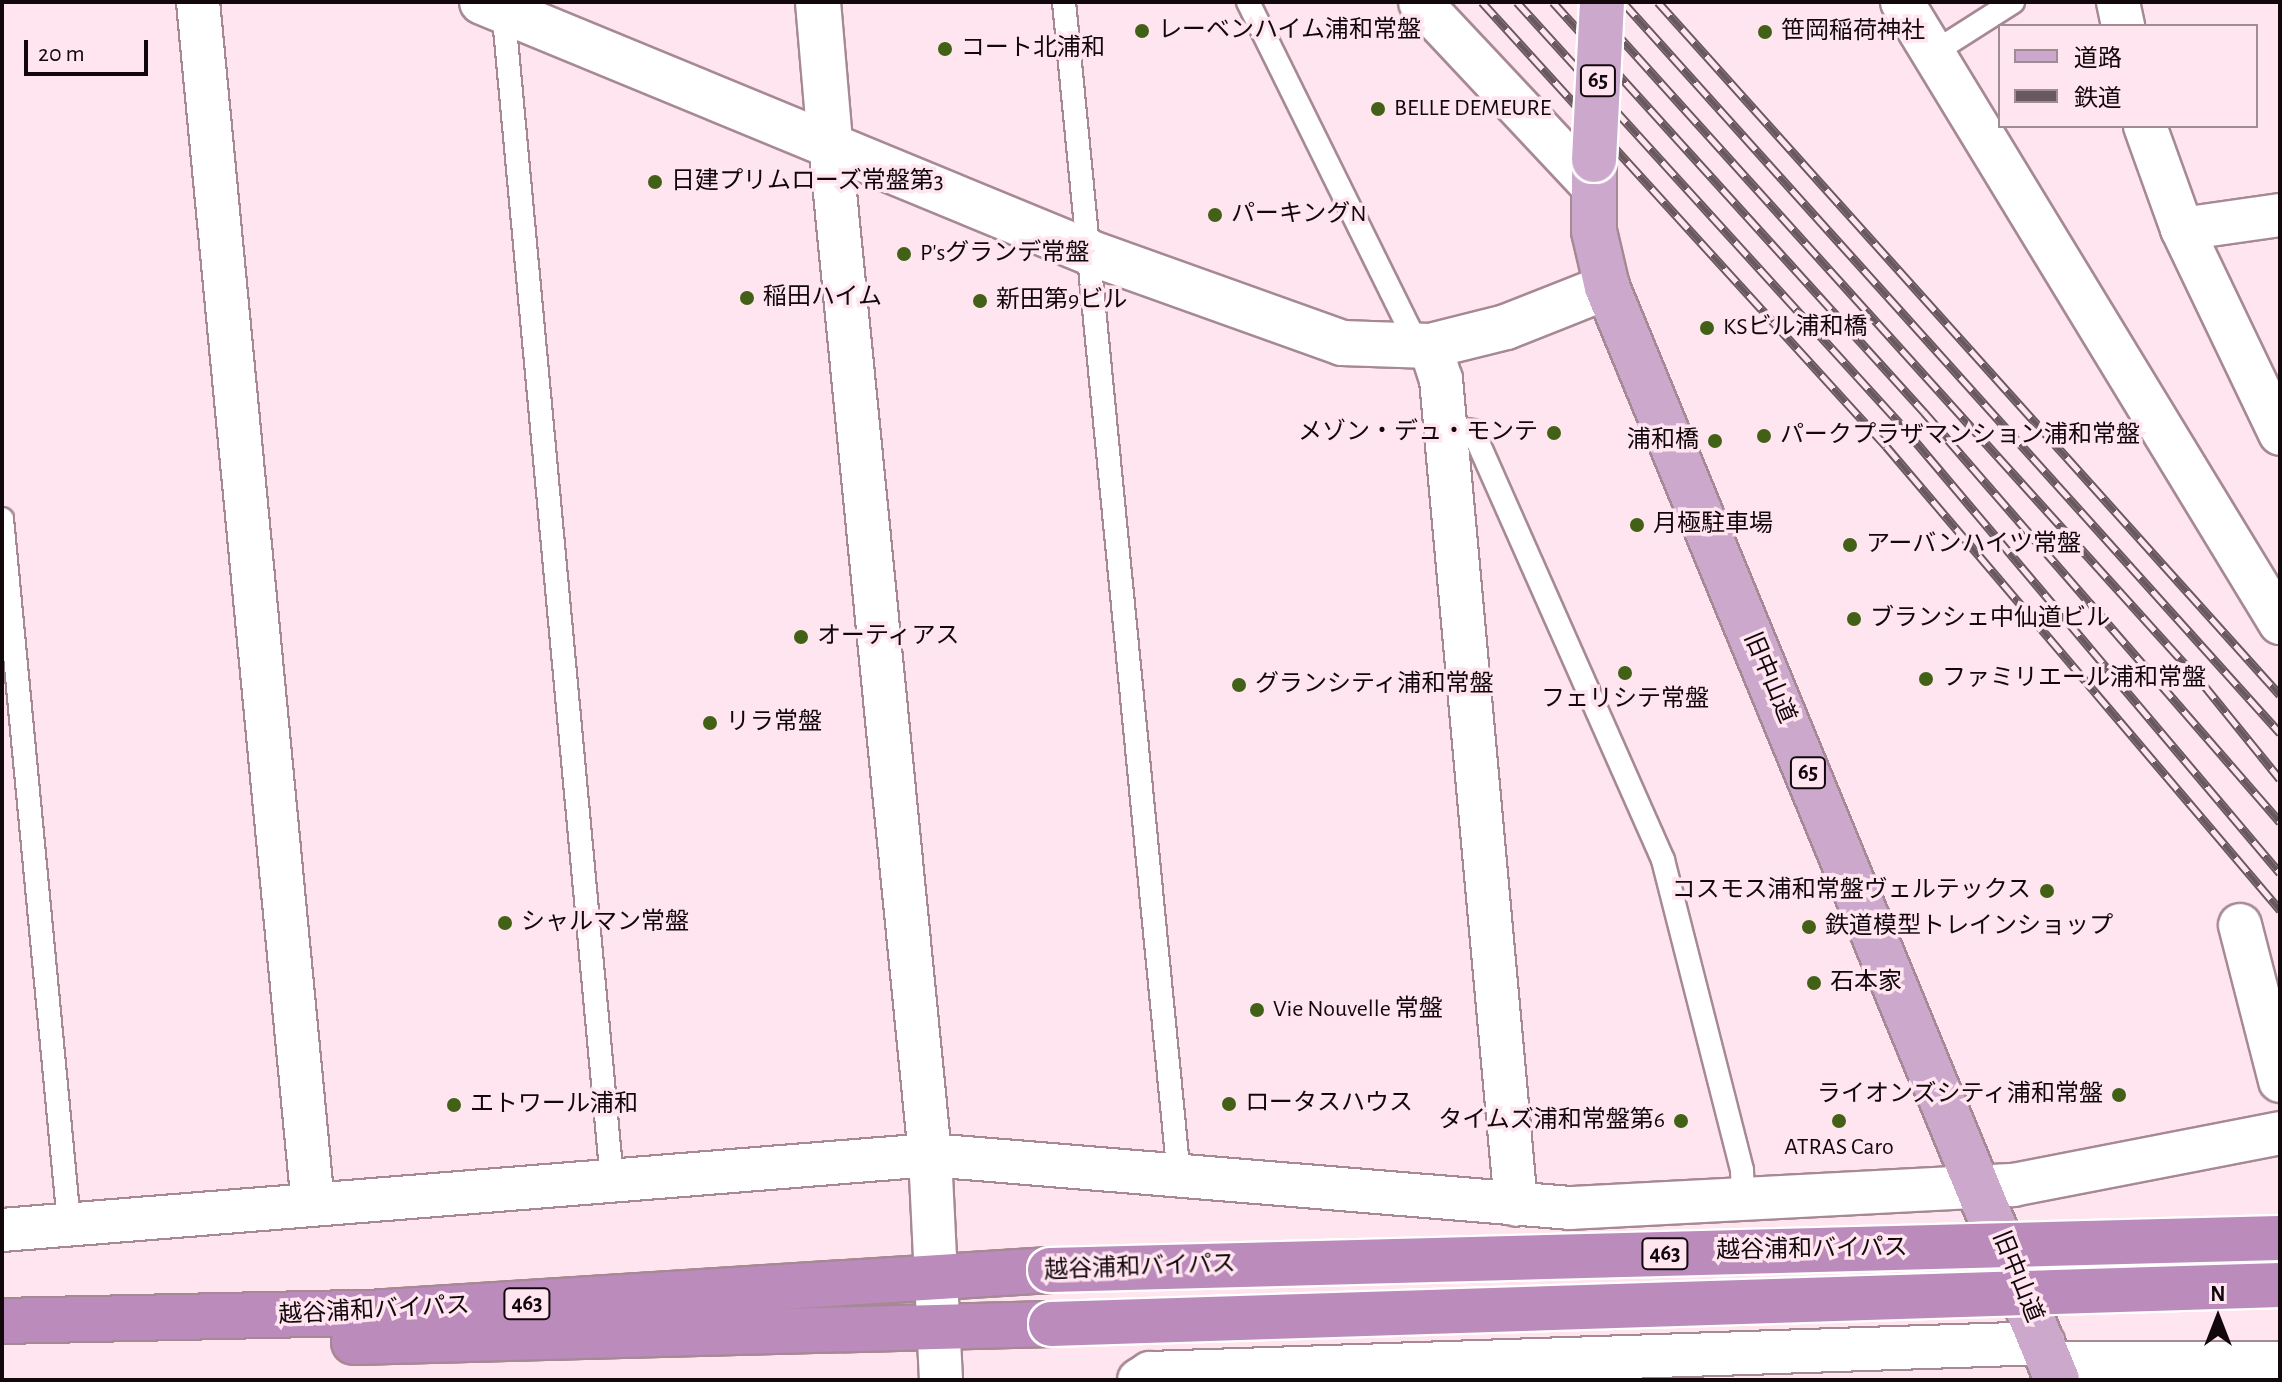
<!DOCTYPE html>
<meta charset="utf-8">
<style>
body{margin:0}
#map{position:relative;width:2282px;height:1382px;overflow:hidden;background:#ffe5ef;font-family:"Alegreya Sans","Noto Sans JP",sans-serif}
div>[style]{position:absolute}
.roads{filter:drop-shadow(2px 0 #a68994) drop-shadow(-2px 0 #a68994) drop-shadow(0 2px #a68994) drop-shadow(0 -2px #a68994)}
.service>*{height:22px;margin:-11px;padding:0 11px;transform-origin:11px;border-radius:11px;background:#fff}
.minor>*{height:42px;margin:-21px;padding:0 21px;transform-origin:21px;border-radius:21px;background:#fff}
.tertiary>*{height:44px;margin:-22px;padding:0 22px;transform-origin:22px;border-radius:22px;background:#fff}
.primary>*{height:44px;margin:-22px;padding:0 22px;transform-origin:22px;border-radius:22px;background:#cca8cd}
.trunk>*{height:44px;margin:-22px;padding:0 22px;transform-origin:22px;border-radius:22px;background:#bb8bbc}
.rail>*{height:9px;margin-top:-4.5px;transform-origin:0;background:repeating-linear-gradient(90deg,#ffe5ef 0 18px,#69595f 0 36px);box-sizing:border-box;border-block:2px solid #69595f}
.bridges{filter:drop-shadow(2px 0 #fff) drop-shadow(-2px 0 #fff) drop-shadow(0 2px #fff) drop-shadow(0 -2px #fff)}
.primary-bridge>*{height:44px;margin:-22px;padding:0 22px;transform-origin:22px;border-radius:22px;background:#cca8cd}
.trunk-bridge>*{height:44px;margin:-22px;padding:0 22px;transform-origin:22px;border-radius:22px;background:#bb8bbc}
.dots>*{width:22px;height:22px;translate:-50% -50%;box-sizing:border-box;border:4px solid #ffe5ef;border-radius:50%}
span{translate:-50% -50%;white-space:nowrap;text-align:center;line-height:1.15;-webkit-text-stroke:7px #ffe5ef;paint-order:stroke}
.shield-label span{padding:2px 6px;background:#ffe5ef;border:2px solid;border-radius:6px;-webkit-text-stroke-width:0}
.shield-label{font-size:22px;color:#12080c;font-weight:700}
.poi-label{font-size:24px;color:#12080c}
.left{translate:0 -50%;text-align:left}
.right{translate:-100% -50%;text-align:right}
.street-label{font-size:24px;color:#12080c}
.frame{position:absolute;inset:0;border:4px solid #12080c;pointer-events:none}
.legend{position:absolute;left:1998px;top:24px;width:260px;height:104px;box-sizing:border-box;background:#ffe5ef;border:2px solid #a08d94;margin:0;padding:10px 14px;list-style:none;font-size:24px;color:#12080c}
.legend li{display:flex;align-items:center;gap:16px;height:40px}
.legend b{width:40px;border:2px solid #a08d94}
.north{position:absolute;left:2178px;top:1278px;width:80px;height:80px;-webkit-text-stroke:6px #ffe5ef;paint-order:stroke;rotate:0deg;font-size:22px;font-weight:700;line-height:32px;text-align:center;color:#12080c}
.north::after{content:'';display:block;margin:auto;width:28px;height:36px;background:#12080c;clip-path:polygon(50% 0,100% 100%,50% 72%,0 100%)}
.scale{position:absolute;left:24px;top:40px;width:124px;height:36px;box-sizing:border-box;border:4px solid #12080c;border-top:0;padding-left:10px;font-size:24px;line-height:28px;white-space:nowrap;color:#12080c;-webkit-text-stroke:6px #ffe5ef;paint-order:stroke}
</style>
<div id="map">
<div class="roads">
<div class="service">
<div style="left:1064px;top:2px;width:1180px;rotate:84.41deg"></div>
<div style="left:1248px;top:2px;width:384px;rotate:63.7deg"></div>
<div style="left:503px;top:7px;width:1178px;rotate:84.69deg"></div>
<div style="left:1933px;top:53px;width:95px;rotate:-32.5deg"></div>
<div style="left:1444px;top:426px;width:29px;rotate:10deg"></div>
<div style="left:1473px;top:431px;width:469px;rotate:66.1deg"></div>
<div style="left:1663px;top:860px;width:320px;rotate:75.7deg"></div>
<div style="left:1742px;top:1170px;width:31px;rotate:88deg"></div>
<div style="left:2px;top:519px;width:707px;rotate:84.56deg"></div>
</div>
<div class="minor">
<div style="left:198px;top:2px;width:1208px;rotate:84.54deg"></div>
<div style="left:1420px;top:2px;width:251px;rotate:46.8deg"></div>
<div style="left:1902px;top:2px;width:727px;rotate:58.67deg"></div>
<div style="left:2118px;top:2px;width:25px;rotate:78deg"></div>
<div style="left:2145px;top:126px;width:109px;rotate:70.2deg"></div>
<div style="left:2182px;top:229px;width:227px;rotate:64.4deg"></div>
<div style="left:2182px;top:229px;width:99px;rotate:-8.1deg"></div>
<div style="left:1430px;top:346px;width:35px;rotate:72deg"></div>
<div style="left:1441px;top:379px;width:829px;rotate:84.81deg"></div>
<div style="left:2240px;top:925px;width:161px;rotate:75.6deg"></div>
<div style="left:2px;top:1230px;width:931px;rotate:-4.62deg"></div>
<div style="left:930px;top:1155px;width:1018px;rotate:-95.64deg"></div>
<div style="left:2050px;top:1363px;width:230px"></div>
<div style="left:941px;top:1380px;width:225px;rotate:-92.8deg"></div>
<div style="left:930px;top:1155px;width:642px;rotate:4.73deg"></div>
<div style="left:1570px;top:1208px;width:444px;rotate:-3deg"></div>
<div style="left:2013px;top:1185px;width:272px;rotate:-11deg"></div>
<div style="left:1139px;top:1380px;width:13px;rotate:-32deg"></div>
<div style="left:1150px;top:1373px;width:894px;rotate:-1.92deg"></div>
</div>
<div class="tertiary">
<div style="left:482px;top:2px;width:659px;rotate:22.4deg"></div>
<div style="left:1091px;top:253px;width:267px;rotate:19.7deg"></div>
<div style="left:1342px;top:343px;width:88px;rotate:2deg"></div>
<div style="left:1430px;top:346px;width:78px;rotate:-14deg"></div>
<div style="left:1506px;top:327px;width:109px;rotate:-21.6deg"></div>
<div style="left:818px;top:2px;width:141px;rotate:85.1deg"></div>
</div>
<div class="primary">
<div style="left:1594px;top:160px;width:71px;rotate:90deg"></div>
<div style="left:1594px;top:231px;width:57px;rotate:76.9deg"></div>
<div style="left:1607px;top:287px;width:1182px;rotate:67.62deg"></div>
</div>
<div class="trunk">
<div style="left:2px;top:1321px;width:384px;rotate:-1.3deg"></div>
<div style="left:386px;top:1312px;width:665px;rotate:-3.62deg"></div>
<div style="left:354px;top:1342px;width:697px;rotate:-1.48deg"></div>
</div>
</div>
<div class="rail">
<div style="left:1482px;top:2px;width:600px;rotate:47.7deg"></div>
<div style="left:1886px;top:446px;width:609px;rotate:49.66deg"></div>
<div style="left:1517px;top:2px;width:577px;rotate:47.74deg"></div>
<div style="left:1905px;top:429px;width:581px;rotate:49.82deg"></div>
<div style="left:1553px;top:2px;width:553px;rotate:47.86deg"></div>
<div style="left:1924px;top:412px;width:543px;rotate:49.03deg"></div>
<div style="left:1588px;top:2px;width:918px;rotate:47.96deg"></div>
<div style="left:2203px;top:684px;width:122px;rotate:51deg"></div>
<div style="left:1623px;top:2px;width:983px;rotate:48.05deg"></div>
<div style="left:1658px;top:2px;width:931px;rotate:48.09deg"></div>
</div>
<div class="bridges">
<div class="primary-bridge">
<div style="left:1594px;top:160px;width:158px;rotate:-87.1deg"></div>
</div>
<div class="trunk-bridge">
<div style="left:1050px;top:1270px;width:1230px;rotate:-1.49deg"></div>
<div style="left:1051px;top:1324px;width:1230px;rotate:-1.82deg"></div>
</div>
</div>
<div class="dots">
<div style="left:1142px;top:31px;background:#426116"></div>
<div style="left:1765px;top:32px;background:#426116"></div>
<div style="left:945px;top:49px;background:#426116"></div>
<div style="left:1378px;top:109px;background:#426116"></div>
<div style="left:655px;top:182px;background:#426116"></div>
<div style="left:1215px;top:215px;background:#426116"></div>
<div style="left:904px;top:254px;background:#426116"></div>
<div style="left:747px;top:298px;background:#426116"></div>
<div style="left:980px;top:301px;background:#426116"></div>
<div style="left:1707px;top:328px;background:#426116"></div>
<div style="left:1554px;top:433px;background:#426116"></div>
<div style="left:1764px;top:436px;background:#426116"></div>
<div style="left:1715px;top:441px;background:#426116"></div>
<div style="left:1637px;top:525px;background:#426116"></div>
<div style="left:1850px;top:545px;background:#426116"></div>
<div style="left:1854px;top:619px;background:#426116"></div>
<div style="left:801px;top:637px;background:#426116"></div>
<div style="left:1625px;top:673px;background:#426116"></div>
<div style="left:1926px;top:679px;background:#426116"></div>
<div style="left:1239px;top:685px;background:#426116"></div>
<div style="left:710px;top:723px;background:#426116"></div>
<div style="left:2047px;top:891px;background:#426116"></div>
<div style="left:505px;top:923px;background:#426116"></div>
<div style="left:1809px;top:927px;background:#426116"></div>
<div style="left:1814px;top:983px;background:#426116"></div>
<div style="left:1257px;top:1010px;background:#426116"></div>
<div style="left:2119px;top:1095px;background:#426116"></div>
<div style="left:1229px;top:1104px;background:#426116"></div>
<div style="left:454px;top:1105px;background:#426116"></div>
<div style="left:1681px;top:1121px;background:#426116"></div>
<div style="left:1839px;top:1121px;background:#426116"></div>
</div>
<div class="shield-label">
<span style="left:1598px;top:81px">65</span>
<span style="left:1808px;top:773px">65</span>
<span style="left:1665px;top:1254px">463</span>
<span style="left:527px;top:1304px">463</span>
</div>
<div class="poi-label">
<span class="left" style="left:1158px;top:31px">レーベンハイム浦和常盤</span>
<span class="left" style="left:1781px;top:32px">笹岡稲荷神社</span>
<span class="left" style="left:961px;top:49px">コート北浦和</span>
<span class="left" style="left:1394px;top:109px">BELLE DEMEURE</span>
<span class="left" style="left:671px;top:182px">日建プリムローズ常盤第3</span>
<span class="left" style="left:1231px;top:215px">パーキングN</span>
<span class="left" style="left:920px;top:254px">P'sグランデ常盤</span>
<span class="left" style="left:763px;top:298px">稲田ハイム</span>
<span class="left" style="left:996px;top:301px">新田第9ビル</span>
<span class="left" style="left:1723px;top:328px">KSビル浦和橋</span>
<span class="right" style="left:1538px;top:433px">メゾン・デュ・モンテ</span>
<span class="left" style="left:1780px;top:436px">パークプラザマンション浦和常盤</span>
<span class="right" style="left:1699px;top:441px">浦和橋</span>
<span class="left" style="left:1653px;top:525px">月極駐車場</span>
<span class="left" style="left:1866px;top:545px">アーバンハイツ常盤</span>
<span class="left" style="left:1870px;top:619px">ブランシェ中仙道ビル</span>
<span class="left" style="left:817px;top:637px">オーティアス</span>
<span class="left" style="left:1942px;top:679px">ファミリエール浦和常盤</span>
<span class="left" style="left:1255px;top:685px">グランシティ浦和常盤</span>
<span style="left:1625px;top:700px">フェリシテ常盤</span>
<span class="left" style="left:726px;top:723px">リラ常盤</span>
<span class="right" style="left:2031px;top:891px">コスモス浦和常盤ヴェルテックス</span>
<span class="left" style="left:521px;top:923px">シャルマン常盤</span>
<span class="left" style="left:1825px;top:927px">鉄道模型トレインショップ</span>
<span class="left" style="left:1830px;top:983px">石本家</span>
<span class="left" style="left:1273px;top:1010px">Vie Nouvelle 常盤</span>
<span class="right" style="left:2103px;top:1095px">ライオンズシティ浦和常盤</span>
<span class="left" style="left:1245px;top:1104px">ロータスハウス</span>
<span class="left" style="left:470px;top:1105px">エトワール浦和</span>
<span class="right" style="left:1665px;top:1121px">タイムズ浦和常盤第6</span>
<span style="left:1839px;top:1148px">ATRAS Caro</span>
</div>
<div class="street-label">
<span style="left:1769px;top:678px;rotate:67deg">旧中山道</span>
<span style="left:1812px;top:1250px;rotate:-1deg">越谷浦和バイパス</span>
<span style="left:1140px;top:1268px;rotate:-2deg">越谷浦和バイパス</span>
<span style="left:2017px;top:1277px;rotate:68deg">旧中山道</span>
<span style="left:374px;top:1311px;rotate:-3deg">越谷浦和バイパス</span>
</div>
<div class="frame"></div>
<ul class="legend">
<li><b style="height:10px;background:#cca8cd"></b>道路</li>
<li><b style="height:10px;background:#69595f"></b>鉄道</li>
</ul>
<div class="north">N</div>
<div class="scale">20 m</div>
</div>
